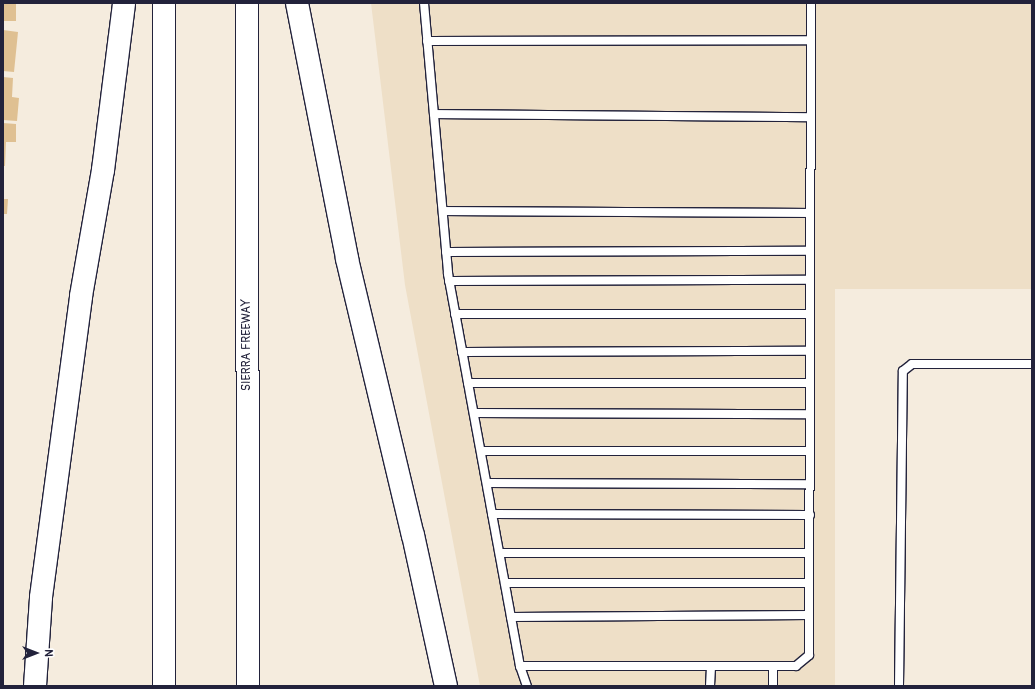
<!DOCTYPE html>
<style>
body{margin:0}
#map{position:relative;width:1035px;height:689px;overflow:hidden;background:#f5ecde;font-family:Pangolin,sans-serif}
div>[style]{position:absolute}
.built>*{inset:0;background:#eedfc7}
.building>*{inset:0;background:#dfc092;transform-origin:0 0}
.roads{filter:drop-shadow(1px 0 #22223b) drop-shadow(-1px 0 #22223b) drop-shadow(0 1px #22223b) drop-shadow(0 -1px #22223b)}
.lane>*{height:8px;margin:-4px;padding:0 4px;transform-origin:4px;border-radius:4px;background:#fff}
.highway>*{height:22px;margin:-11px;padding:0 11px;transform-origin:11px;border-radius:11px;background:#fff}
span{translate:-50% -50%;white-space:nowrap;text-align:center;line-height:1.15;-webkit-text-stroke:4px #fff;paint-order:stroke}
.street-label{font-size:12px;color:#22223b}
.frame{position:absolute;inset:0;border:4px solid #22223b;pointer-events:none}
.north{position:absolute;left:16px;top:633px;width:40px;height:40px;-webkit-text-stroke:3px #fff;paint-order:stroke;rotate:90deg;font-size:11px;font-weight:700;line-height:16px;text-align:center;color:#22223b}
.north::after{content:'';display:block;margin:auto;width:14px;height:18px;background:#22223b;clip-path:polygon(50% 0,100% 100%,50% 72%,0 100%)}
</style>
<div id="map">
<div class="built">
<div style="clip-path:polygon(371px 3px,1032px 3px,1032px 289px,835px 289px,835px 686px,480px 686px,405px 285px)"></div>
</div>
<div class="building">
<div style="left:3px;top:3px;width:13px;height:18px"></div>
<div style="clip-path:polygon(3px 30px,18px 32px,14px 72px,3px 71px)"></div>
<div style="clip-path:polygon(3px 77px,13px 78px,12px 97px,19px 98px,17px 121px,3px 120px)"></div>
<div style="clip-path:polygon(3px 123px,16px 124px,16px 142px,6px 142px,5px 166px,3px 166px)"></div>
<div style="clip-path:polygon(3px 199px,8px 199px,7px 214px,3px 214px)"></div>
</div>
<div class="roads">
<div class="lane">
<div style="left:424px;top:3px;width:272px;rotate:84.9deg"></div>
<div style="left:448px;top:274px;width:399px;rotate:79.6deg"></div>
<div style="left:520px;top:666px;width:276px"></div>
<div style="left:796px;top:666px;width:17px;rotate:-40deg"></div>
<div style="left:809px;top:655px;width:652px;rotate:-89.82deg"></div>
<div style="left:427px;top:41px;width:384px;rotate:-0.1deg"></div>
<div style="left:434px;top:114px;width:376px;rotate:0.5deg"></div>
<div style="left:443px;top:211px;width:367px;rotate:0.3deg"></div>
<div style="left:446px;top:252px;width:364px;rotate:-0.2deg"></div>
<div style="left:449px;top:281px;width:361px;rotate:-0.2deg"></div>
<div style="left:455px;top:314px;width:355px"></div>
<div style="left:462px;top:352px;width:348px;rotate:-0.2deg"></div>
<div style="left:468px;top:383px;width:342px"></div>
<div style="left:474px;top:413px;width:336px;rotate:0.2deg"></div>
<div style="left:481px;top:451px;width:329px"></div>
<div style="left:487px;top:483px;width:323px;rotate:0.2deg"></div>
<div style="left:492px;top:514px;width:318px;rotate:0.2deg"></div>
<div style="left:500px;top:553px;width:309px"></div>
<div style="left:505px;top:583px;width:304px"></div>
<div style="left:511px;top:617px;width:298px;rotate:-0.4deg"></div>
<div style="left:520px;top:666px;width:21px;rotate:71deg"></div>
<div style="left:773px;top:666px;width:20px;rotate:90deg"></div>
<div style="left:710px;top:686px;width:20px;rotate:-87deg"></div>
<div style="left:899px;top:686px;width:315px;rotate:-89.3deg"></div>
<div style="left:903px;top:371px;width:11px;rotate:-38deg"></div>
<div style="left:912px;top:364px;width:120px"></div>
</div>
<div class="highway">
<div style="left:164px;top:3px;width:683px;rotate:90deg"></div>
<div style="left:247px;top:3px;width:683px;rotate:89.92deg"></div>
<div style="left:297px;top:3px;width:261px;rotate:78.9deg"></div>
<div style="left:347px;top:259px;width:284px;rotate:76.6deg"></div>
<div style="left:413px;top:535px;width:155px;rotate:77.7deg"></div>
<div style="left:35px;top:686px;width:89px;rotate:-86.1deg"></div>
<div style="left:41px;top:597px;width:304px;rotate:-82.4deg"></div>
<div style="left:81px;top:296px;width:128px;rotate:-80.1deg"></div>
<div style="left:103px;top:170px;width:168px;rotate:-82.8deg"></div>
</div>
</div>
<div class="street-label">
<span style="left:247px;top:345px;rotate:-90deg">SIERRA FREEWAY</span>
</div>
<div class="frame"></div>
<div class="north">N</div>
</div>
